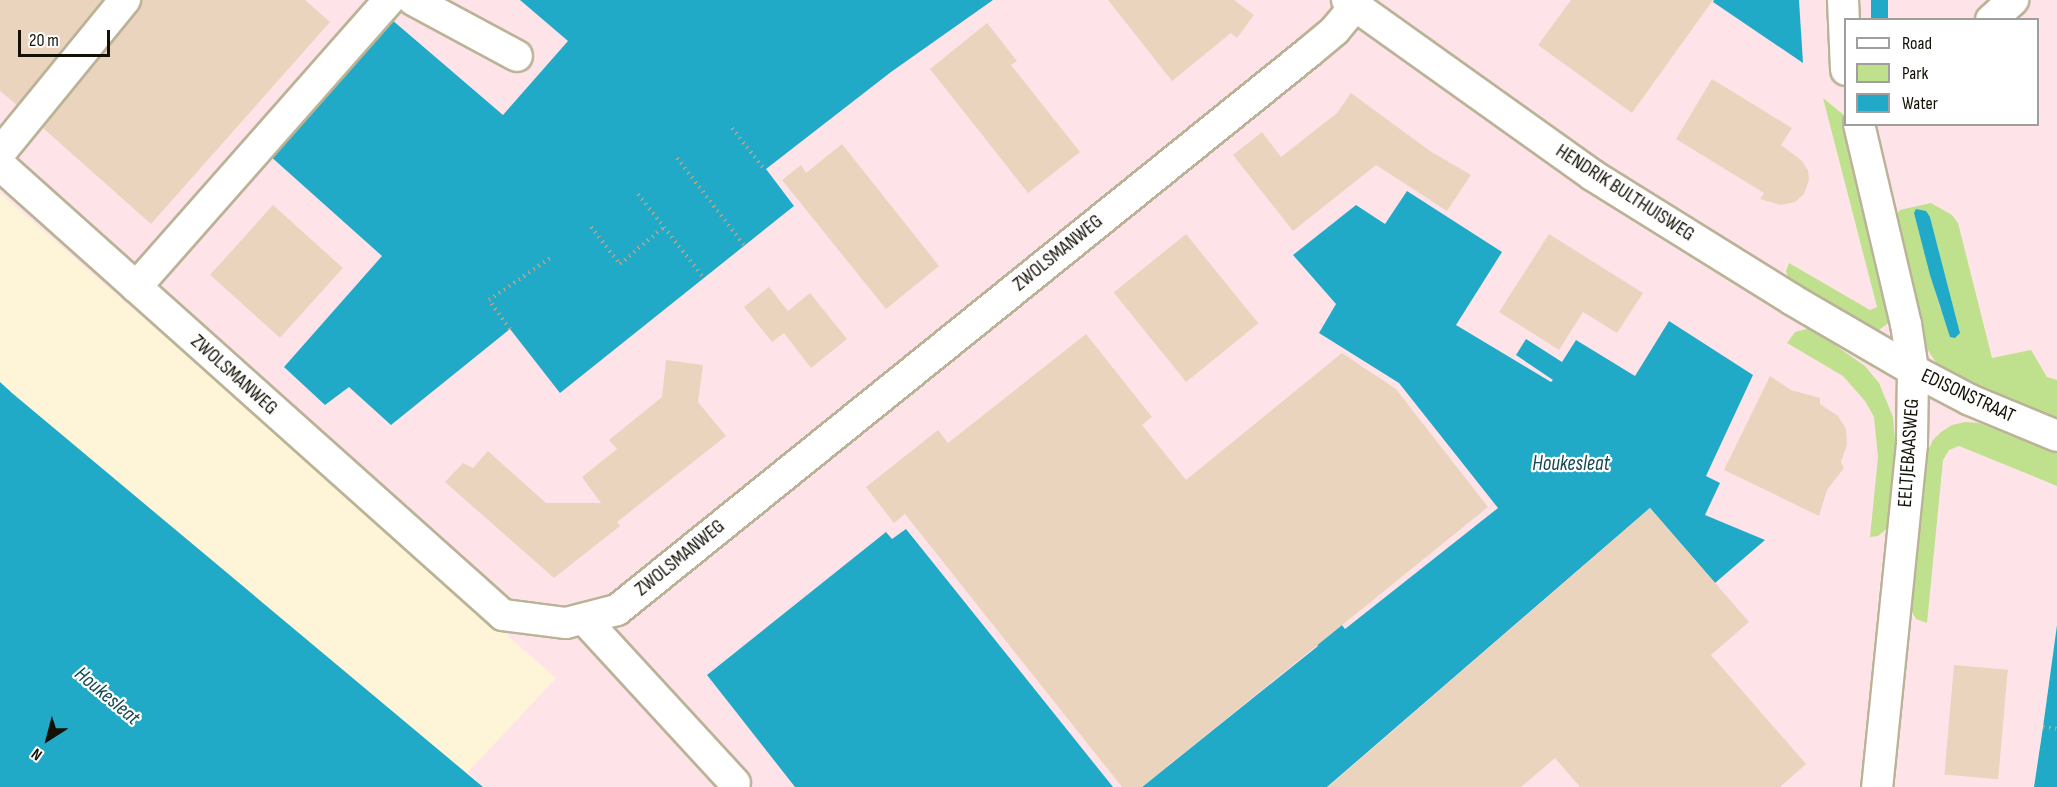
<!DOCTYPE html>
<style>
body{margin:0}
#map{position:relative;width:2057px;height:787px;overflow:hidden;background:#fef5d8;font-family:"Sofia Sans Condensed",sans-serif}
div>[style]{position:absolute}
.industrial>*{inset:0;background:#fee4e9}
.green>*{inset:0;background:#bfe18e}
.water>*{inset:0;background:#21aac8;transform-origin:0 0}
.building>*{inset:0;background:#ebd4be;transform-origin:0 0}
.path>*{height:4px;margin-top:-2px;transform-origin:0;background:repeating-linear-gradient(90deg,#afa891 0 1.5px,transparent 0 6px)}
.roads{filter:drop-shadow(2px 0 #bbb397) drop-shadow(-2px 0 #bbb397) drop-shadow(0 2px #bbb397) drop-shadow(0 -2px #bbb397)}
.minor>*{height:30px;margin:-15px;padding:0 15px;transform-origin:15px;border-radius:15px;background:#fff}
span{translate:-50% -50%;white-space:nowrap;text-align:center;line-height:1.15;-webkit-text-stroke:4.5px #fff;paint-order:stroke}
.street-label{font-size:20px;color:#131006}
.water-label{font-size:21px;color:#134955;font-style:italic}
.legend{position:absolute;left:1844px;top:18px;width:195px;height:108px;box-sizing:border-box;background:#fff;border:2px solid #a19f9b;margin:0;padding:8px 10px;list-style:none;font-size:18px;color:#131006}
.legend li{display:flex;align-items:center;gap:12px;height:30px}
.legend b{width:30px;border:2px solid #a19f9b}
.north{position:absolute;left:18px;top:709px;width:60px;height:60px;-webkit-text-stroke:4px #fff;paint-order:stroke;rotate:216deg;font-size:16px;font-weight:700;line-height:24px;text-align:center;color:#131006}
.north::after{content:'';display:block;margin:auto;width:21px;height:27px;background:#131006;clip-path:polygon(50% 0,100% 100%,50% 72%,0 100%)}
.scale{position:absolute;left:18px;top:30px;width:92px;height:27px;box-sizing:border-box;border:3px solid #131006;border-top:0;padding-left:8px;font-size:18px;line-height:21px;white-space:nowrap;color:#131006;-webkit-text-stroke:4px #fff;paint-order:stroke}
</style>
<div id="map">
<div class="industrial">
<div style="clip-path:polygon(evenodd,0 0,2057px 0,2057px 625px,2034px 787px,483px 787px,468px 772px,556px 678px,0 193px,0 0,1846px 20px,2038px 20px,2038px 124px,1846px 124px,1846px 20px)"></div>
</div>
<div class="green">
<div style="clip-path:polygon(1823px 98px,1845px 116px,1891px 321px,1879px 330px,1871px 329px,1789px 280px,1786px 271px,1789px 263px,1870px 310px,1877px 307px)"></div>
<div style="clip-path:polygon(evenodd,1931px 203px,1952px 215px,1958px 223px,1992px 358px,2031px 350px,2047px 377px,2057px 380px,2057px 418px,1949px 375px,1937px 364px,1927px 349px,1921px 335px,1895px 217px,1900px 210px,1931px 203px,1914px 213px,1930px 217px,1960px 333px,1940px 308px,1914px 213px)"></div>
<div style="clip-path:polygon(1810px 328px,1865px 366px,1879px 383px,1893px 417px,1897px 461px,1890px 526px,1878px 536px,1870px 537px,1878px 457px,1874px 417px,1865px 401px,1843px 376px,1787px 343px,1795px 332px)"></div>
<div style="clip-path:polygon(1965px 422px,1979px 423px,2057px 453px,2057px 486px,1959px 446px,1949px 450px,1943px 460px,1927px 623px,1916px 619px,1909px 607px,1924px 459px,1933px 440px,1941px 432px,1952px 425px)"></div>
</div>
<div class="water">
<div style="clip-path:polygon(520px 0,993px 0,891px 72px,766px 169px,794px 206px,560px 393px,510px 329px,391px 425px,349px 387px,325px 405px,284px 367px,382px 256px,269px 155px,391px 19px,503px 115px,568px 41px)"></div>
<div style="clip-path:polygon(1714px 0,1799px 0,1803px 63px,1713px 2px)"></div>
<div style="left:1871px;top:0;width:17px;height:19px"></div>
<div style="clip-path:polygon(1407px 191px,1502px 252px,1456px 325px,1551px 382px,1553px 380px,1516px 355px,1526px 339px,1562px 362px,1576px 340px,1635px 376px,1669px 321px,1753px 375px,1706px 476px,1720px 483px,1705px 515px,1765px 540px,1715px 583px,1650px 508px,1327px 787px,1142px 787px,1318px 646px,1239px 546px,1263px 526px,1345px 629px,1498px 508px,1399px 383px,1319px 333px,1336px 304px,1293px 255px,1356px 205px,1385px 224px)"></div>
<div style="clip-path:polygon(1916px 209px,1926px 211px,1930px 217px,1960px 333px,1955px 338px,1950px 337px,1930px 275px,1914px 213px)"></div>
<div style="clip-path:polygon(0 382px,12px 393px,483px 787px,0 787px)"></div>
<div style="clip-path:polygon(906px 529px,1113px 787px,795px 787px,707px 675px,886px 532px,892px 539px)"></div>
<div style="clip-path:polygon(2057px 625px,2057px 787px,2034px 787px,2043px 727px)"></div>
</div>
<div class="building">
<div style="clip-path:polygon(0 0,103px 0,17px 105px,0 91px)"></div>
<div style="clip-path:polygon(142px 0,305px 0,330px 22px,151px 224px,43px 128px,138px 11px)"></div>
<div style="clip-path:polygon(1108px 0,1234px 0,1254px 15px,1237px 38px,1231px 33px,1172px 81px)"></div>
<div style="clip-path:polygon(1571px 0,1713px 0,1632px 113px,1538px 45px)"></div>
<div style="clip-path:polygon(987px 23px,1017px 61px,1011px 65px,1080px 152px,1028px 193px,930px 69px)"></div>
<div style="clip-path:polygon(1712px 79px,1792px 128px,1781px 145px,1801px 160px,1808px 170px,1809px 180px,1804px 194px,1795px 202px,1781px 205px,1760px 199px,1764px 193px,1676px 139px)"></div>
<div style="clip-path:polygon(1351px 93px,1430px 151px,1471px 175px,1447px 211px,1376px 165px,1293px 231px,1233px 155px,1262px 132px,1281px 157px,1337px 113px)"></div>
<div style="clip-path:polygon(842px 144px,939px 266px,886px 309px,782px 180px,801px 165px,806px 173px)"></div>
<div style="left:273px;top:205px;width:94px;height:94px;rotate:42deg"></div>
<div style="left:1186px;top:234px;width:115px;height:93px;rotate:51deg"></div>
<div style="clip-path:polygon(1549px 234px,1643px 293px,1617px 333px,1583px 312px,1559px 350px,1499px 312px)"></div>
<div style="clip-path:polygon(769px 287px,788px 311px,810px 293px,847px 339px,811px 368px,784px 333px,772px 342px,744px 307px)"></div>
<div style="clip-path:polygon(1086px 334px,1152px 417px,1142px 425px,1186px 480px,1342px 353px,1396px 389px,1488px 507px,1142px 787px,1122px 787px,905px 514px,894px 523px,866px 487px,938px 430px,948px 443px)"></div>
<div style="clip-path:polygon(666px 360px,703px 365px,698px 402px,726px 436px,617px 522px,620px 526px,554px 578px,445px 482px,463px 463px,473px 468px,488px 451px,546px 503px,601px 503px,582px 477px,617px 449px,609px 440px,662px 397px)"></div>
<div style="clip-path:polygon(1770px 376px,1791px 390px,1820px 398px,1820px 404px,1838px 416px,1846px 429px,1847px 445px,1841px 462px,1844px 468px,1827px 490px,1819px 516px,1724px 470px)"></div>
<div style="clip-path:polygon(1650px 508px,1749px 622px,1711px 655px,1806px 764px,1780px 787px,1580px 787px,1555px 758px,1521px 787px,1328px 787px)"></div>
<div style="left:1954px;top:665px;width:54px;height:110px;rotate:5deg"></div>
</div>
<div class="path">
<div style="left:732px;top:128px;width:53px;rotate:51.8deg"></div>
<div style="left:677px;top:158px;width:110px;rotate:52.4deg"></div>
<div style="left:638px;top:194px;width:105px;rotate:51.9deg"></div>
<div style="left:591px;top:227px;width:47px;rotate:51.9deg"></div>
<div style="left:620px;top:264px;width:57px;rotate:-40.1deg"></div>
<div style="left:510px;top:329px;width:36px;rotate:-126deg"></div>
<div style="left:489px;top:300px;width:74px;rotate:-34.5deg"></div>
<div style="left:2043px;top:727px;width:14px;rotate:8deg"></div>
</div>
<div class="roads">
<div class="minor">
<div style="left:413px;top:0;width:118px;rotate:28.3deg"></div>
<div style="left:1347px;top:0;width:301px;rotate:35.5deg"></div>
<div style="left:1592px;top:175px;width:234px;rotate:31.9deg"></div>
<div style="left:1791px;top:299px;width:141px;rotate:30.2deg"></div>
<div style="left:1913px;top:370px;width:64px;rotate:27.8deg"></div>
<div style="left:1970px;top:400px;width:94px;rotate:22.5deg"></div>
<div style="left:1843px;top:0;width:70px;rotate:87.5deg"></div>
<div style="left:1991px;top:20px;width:30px;rotate:-42deg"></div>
<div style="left:1859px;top:124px;width:205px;rotate:76.8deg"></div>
<div style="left:1906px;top:324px;width:47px;rotate:81.3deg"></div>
<div style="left:1913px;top:370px;width:74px;rotate:90.8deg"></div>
<div style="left:1912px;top:444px;width:345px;rotate:95.8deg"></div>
<div style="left:0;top:153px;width:198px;rotate:-50.8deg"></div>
<div style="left:0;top:165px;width:675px;rotate:41.82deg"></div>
<div style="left:503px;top:615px;width:64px;rotate:7.2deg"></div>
<div style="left:566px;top:623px;width:53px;rotate:-14.3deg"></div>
<div style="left:617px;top:610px;width:889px;rotate:-38.88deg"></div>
<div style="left:1309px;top:52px;width:34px;rotate:-40deg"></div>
<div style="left:1335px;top:30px;width:31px;rotate:-50deg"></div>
<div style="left:136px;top:287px;width:383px;rotate:-48.6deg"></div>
<div style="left:584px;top:619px;width:223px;rotate:47.4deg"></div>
</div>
</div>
<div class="street-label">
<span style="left:1625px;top:193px;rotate:33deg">HENDRIK BULTHUISWEG</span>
<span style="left:1058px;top:253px;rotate:-39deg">ZWOLSMANWEG</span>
<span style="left:234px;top:375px;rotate:42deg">ZWOLSMANWEG</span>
<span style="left:1968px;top:396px;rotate:25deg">EDISONSTRAAT</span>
<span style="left:1909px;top:453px;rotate:-86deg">EELTJEBAASWEG</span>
<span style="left:680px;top:558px;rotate:-39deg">ZWOLSMANWEG</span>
</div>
<div class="water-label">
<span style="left:1571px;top:464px">Houkesleat</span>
<span style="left:107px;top:696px;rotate:40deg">Houkesleat</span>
</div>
<ul class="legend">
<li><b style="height:8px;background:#fff"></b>Road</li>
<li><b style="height:16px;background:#bfe18e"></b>Park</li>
<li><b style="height:16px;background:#21aac8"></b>Water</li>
</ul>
<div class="north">N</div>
<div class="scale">20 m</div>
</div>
